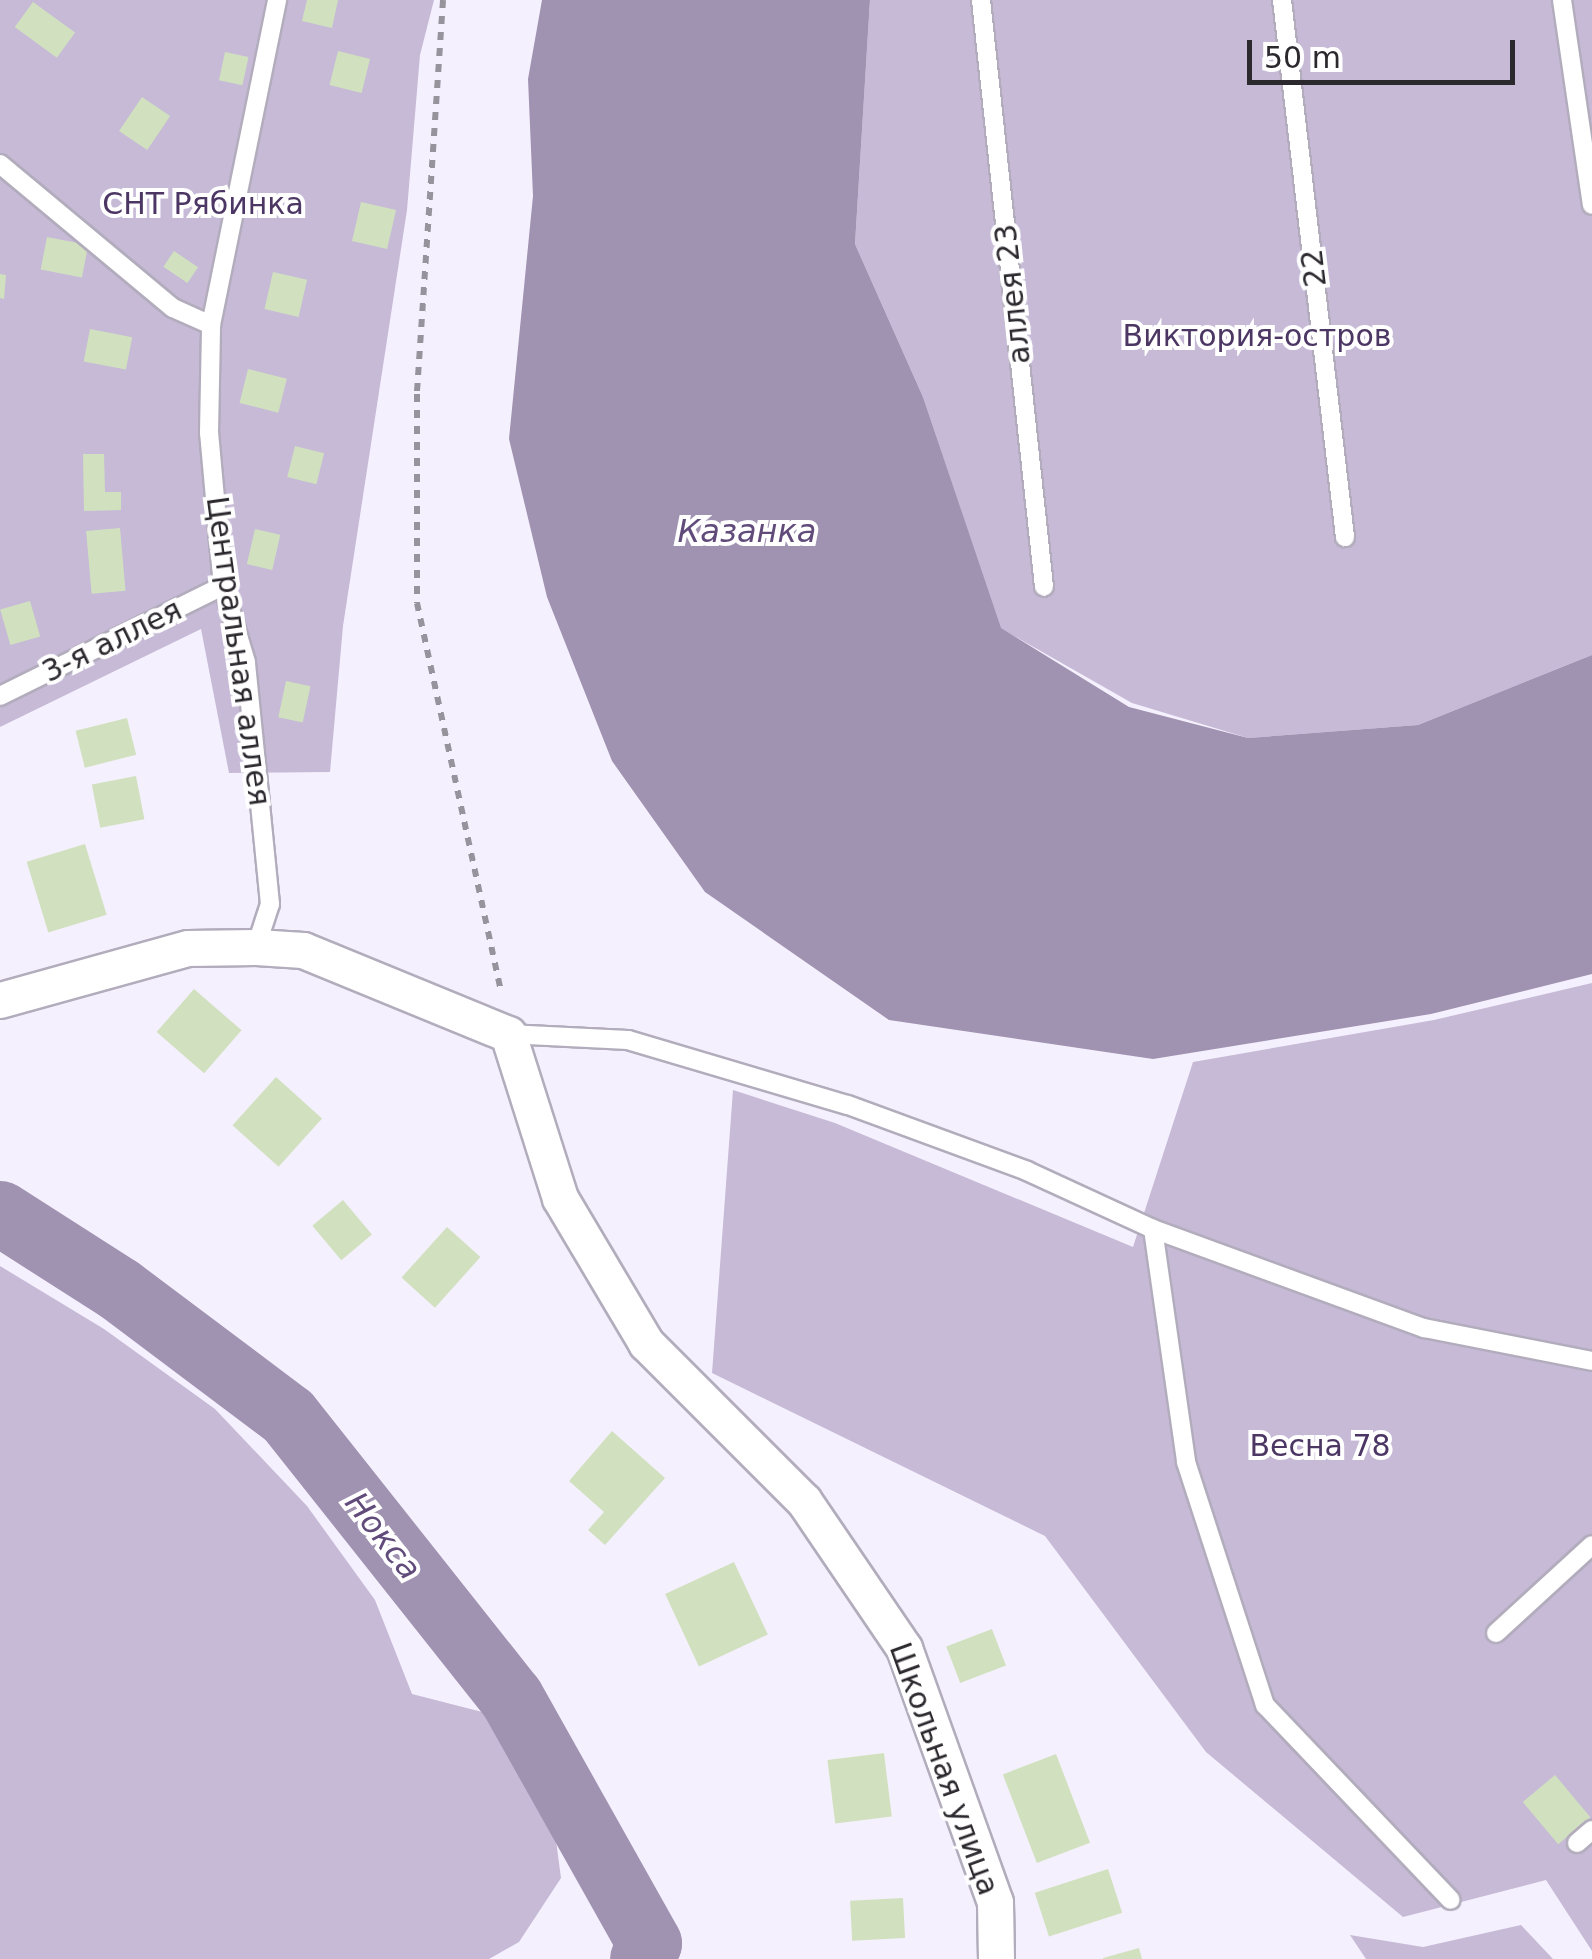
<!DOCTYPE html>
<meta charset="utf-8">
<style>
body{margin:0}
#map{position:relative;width:1592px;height:1959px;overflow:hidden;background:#f5f0fd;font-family:"DejaVu Sans",sans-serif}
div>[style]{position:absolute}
.green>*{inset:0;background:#c6bad7}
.water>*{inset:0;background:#a092b1}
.river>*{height:65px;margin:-32.5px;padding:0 32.5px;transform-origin:32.5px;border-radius:32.5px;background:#a092b1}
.building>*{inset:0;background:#d1e1bf;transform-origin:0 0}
.path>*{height:6px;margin-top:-3px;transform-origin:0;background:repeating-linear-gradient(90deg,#97939c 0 8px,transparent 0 16px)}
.roads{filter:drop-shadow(2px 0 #b2acbc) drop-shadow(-2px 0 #b2acbc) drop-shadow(0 2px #b2acbc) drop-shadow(0 -2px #b2acbc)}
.lane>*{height:18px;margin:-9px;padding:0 9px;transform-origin:9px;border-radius:9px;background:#fff}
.street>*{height:35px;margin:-17.5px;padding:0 17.5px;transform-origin:17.5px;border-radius:17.5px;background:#fff}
span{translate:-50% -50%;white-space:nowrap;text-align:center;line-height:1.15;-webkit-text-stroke:8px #fff;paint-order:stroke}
.park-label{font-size:30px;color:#4c3764}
.street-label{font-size:30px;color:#2b282e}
.water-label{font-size:32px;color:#604b7a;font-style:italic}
.scale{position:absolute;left:1247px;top:40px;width:268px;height:45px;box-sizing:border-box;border:5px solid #2b282e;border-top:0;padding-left:12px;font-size:30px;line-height:35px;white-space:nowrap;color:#2b282e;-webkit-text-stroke:8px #fff;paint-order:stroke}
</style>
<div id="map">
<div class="green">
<div style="clip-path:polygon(0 0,434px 0,420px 55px,407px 210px,343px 626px,330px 772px,229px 773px,201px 629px,0 727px)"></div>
<div style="clip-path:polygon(870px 0,1592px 0,1592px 655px,1418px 725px,1248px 738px,1132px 703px,1000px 628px,923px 397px,855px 244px)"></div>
<div style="clip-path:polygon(1592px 983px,1592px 1951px,1546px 1880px,1403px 1917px,1206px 1752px,1045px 1536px,712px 1373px,733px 1090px,835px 1123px,1133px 1247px,1193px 1062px,1434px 1020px)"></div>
<div style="clip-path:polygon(0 1266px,104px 1329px,215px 1409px,307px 1506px,375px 1600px,412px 1694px,490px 1714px,522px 1754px,555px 1833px,561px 1878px,519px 1942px,489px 1959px,0 1959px)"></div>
<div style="clip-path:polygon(1521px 1925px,1553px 1959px,1366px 1959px,1350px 1935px,1423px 1947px)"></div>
</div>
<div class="water">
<div style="clip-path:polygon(542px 0,870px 0,855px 244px,923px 397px,1001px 628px,1129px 707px,1248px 738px,1418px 725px,1592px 655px,1592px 974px,1431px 1014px,1153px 1059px,889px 1020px,705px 892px,612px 761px,547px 597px,509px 439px,533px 196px,528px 79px)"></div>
</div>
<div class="river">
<div style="left:0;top:1213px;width:141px;rotate:32.6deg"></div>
<div style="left:119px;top:1289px;width:211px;rotate:36.9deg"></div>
<div style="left:288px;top:1416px;width:359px;rotate:51.6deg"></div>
<div style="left:511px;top:1697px;width:282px;rotate:60.7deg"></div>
<div style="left:649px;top:1943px;width:17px;rotate:114deg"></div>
</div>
<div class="building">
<div style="clip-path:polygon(307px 0,338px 0,332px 28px,302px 21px)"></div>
<div style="left:33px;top:2px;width:52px;height:31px;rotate:36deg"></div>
<div style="left:338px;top:51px;width:33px;height:35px;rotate:14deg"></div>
<div style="left:225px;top:52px;width:24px;height:29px;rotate:12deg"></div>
<div style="left:142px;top:97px;width:34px;height:41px;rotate:34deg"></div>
<div style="left:361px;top:202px;width:36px;height:40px;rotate:13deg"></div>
<div style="left:47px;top:237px;width:42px;height:33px;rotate:11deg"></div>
<div style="left:174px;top:251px;width:29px;height:19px;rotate:34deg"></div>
<div style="left:273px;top:272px;width:35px;height:38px;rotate:13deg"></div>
<div style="clip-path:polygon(0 274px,6px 275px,4px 299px,0 298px)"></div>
<div style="left:90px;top:329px;width:43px;height:33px;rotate:11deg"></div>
<div style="left:248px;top:369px;width:40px;height:35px;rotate:14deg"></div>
<div style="left:295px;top:446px;width:30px;height:32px;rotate:14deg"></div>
<div style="clip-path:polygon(83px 454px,104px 454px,105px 492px,121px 492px,121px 510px,84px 511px)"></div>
<div style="left:120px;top:528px;width:63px;height:34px;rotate:85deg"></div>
<div style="left:255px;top:529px;width:26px;height:36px;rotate:13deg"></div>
<div style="left:30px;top:601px;width:37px;height:31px;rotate:74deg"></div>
<div style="left:286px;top:681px;width:25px;height:37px;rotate:12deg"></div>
<div style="left:127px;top:718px;width:38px;height:53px;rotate:76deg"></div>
<div style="left:136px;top:776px;width:44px;height:45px;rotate:79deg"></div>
<div style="left:85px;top:844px;width:74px;height:61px;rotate:73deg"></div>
<div style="left:194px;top:989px;width:63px;height:57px;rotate:41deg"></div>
<div style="left:276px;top:1077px;width:62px;height:65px;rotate:42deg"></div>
<div style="left:343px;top:1200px;width:45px;height:40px;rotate:50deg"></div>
<div style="left:447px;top:1227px;width:45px;height:68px;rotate:42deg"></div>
<div style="clip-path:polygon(612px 1431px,665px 1478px,605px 1545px,588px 1530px,604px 1512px,569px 1481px)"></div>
<div style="left:734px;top:1562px;width:80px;height:76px;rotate:65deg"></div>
<div style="left:992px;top:1629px;width:39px;height:49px;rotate:69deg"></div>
<div style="left:884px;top:1753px;width:64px;height:57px;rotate:83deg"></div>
<div style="left:1056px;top:1754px;width:95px;height:57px;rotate:69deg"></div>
<div style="left:1555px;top:1775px;width:55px;height:42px;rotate:50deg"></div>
<div style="left:1108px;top:1869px;width:46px;height:77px;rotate:72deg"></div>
<div style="left:903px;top:1898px;width:40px;height:53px;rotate:87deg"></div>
<div style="clip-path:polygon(1139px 1948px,1142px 1959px,1103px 1959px,1103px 1958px)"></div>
</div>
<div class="path">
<div style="left:443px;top:0;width:395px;rotate:93.8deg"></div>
<div style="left:417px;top:394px;width:209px;rotate:90deg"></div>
<div style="left:417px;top:603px;width:399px;rotate:77.8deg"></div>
</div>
<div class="roads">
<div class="lane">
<div style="left:981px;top:0;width:590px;rotate:83.87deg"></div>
<div style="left:1282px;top:0;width:541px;rotate:83.31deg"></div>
<div style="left:1562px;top:0;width:207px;rotate:81.7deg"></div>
<div style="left:0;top:164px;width:225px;rotate:39.8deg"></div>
<div style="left:173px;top:308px;width:42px;rotate:24.1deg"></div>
<div style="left:0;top:696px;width:249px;rotate:-26.3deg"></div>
<div style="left:256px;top:947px;width:45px;rotate:-72deg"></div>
<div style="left:270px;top:904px;width:243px;rotate:-95.7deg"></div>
<div style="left:246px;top:662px;width:79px;rotate:-106.8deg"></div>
<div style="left:223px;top:586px;width:154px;rotate:-95.2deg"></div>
<div style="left:209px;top:433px;width:108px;rotate:-88.9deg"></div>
<div style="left:211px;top:325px;width:332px;rotate:-78.5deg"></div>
<div style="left:508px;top:1034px;width:120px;rotate:2.9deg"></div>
<div style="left:628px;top:1040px;width:229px;rotate:16.5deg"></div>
<div style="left:848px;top:1105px;width:191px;rotate:20.2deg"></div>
<div style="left:1027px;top:1171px;width:139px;rotate:24.7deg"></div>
<div style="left:1153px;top:1229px;width:289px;rotate:20.1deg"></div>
<div style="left:1424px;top:1328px;width:171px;rotate:11.1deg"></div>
<div style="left:1153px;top:1229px;width:235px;rotate:81.9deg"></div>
<div style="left:1186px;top:1462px;width:256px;rotate:72deg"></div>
<div style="left:1265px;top:1705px;width:269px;rotate:46.4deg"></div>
<div style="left:1496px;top:1633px;width:130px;rotate:-42.5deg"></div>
<div style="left:1577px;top:1843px;width:20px;rotate:-41deg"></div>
</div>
<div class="street">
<div style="left:0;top:1000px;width:195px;rotate:-15.5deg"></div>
<div style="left:188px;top:948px;width:68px;rotate:-0.8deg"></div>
<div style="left:256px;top:947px;width:47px;rotate:3.7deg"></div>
<div style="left:303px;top:950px;width:222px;rotate:22.3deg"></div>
<div style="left:508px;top:1034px;width:172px;rotate:72.4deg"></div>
<div style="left:560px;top:1198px;width:169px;rotate:59.3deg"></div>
<div style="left:646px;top:1343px;width:223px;rotate:45deg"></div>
<div style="left:804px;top:1501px;width:178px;rotate:55.8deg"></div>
<div style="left:904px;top:1648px;width:270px;rotate:70.3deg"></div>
<div style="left:995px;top:1902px;width:57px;rotate:89deg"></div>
</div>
</div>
<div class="park-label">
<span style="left:203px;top:204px">СНТ Рябинка</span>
<span style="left:1257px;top:336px">Виктория-остров</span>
<span style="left:1320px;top:1446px">Весна 78</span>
</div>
<div class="street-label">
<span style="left:1314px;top:268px;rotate:-97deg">22</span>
<span style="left:1013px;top:294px;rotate:-96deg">аллея 23</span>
<span style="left:112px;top:641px;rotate:-26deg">3-я аллея</span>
<span style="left:238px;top:651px;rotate:82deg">Центральная аллея</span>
<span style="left:944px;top:1769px;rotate:70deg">Школьная улица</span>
</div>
<div class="water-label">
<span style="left:747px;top:531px">Казанка</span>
<span style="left:383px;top:1536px;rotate:52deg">Нокса</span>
</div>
<div class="scale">50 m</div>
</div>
